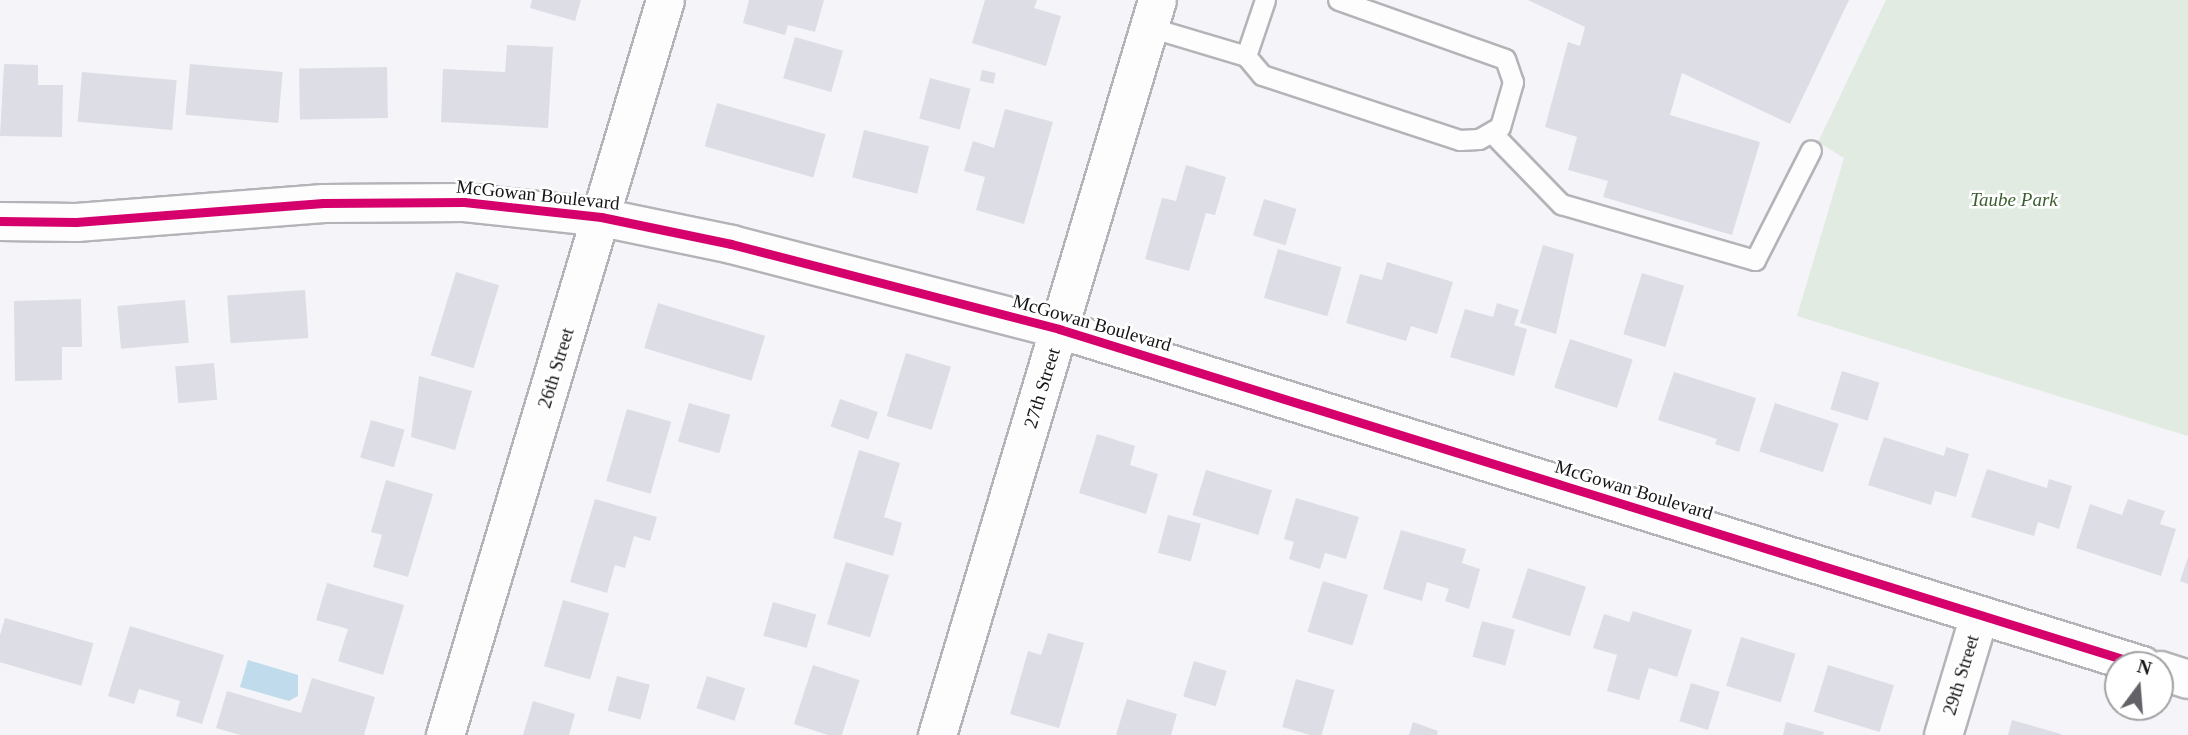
<!DOCTYPE html>
<style>
body{margin:0}
#map{position:relative;width:2188px;height:735px;overflow:hidden;background:#f4f4f9;font-family:Georgia,serif}
div>[style]{position:absolute}
.green>*{inset:0;background:#e2ebe1}
.water>*{inset:0;background:#c0dcec}
.building>*{inset:0;background:#dddde6;transform-origin:0 0}
.roads{filter:drop-shadow(2px 0 #b4b4b8) drop-shadow(-2px 0 #b4b4b8) drop-shadow(0 2px #b4b4b8) drop-shadow(0 -2px #b4b4b8)}
.lane>*{height:19px;margin:-9.5px;padding:0 9.5px;transform-origin:9.5px;border-radius:9.5px;background:#fdfdfe}
.street>*{height:37px;margin:-18.5px;padding:0 18.5px;transform-origin:18.5px;border-radius:18.5px;background:#fdfdfe}
.cycleway>*{height:9px;margin:-4.5px;padding:0 4.5px;transform-origin:4.5px;border-radius:4.5px;background:#d6006c}
span{translate:-50% -50%;white-space:nowrap;text-align:center;line-height:1.15;-webkit-text-stroke:5px #fff;paint-order:stroke}
.street-label{font-size:19px;color:#151518}
.park-label{font-size:19px;color:#3b5e30;font-style:italic}
.north{position:absolute;left:2104px;top:651px;width:70px;height:70px;box-sizing:border-box;background:#fff;border:2px solid #a1a1a3;border-radius:50%;rotate:16deg;font-size:19px;font-weight:700;line-height:28px;text-align:center;color:#151518}
.north::after{content:'';display:block;margin:auto;width:24px;height:32px;background:#636367;clip-path:polygon(50% 0,100% 100%,50% 72%,0 100%)}
</style>
<div id="map">
<div class="green">
<div style="clip-path:polygon(1886px 0,2188px 0,2188px 436px,1797px 316px,1844px 158px,1818px 142px)"></div>
</div>
<div class="water">
<div style="clip-path:polygon(248px 660px,298px 675px,298px 696px,289px 701px,240px 687px)"></div>
</div>
<div class="building">
<div style="clip-path:polygon(532px 0,581px 0,575px 21px,530px 8px)"></div>
<div style="clip-path:polygon(749px 0,824px 0,815px 32px,788px 25px,785px 35px,743px 23px)"></div>
<div style="clip-path:polygon(985px 0,1037px 0,1034px 8px,1061px 16px,1046px 66px,972px 43px)"></div>
<div style="clip-path:polygon(1528px 0,1849px 0,1790px 124px,1682px 73px,1670px 115px,1760px 142px,1732px 235px,1603px 197px,1608px 181px,1568px 170px,1577px 137px,1545px 127px,1568px 42px,1580px 46px,1585px 27px)"></div>
<div style="left:795px;top:37px;width:50px;height:43px;rotate:16deg"></div>
<div style="clip-path:polygon(507px 45px,553px 47px,548px 128px,441px 122px,443px 69px,505px 72px)"></div>
<div style="clip-path:polygon(4px 64px,38px 65px,38px 85px,63px 85px,62px 137px,0 136px)"></div>
<div style="left:190px;top:64px;width:93px;height:51px;rotate:5deg"></div>
<div style="left:387px;top:67px;width:51px;height:88px;rotate:89deg"></div>
<div style="left:982px;top:70px;width:14px;height:11px;rotate:12deg"></div>
<div style="left:82px;top:72px;width:95px;height:50px;rotate:5deg"></div>
<div style="left:930px;top:78px;width:42px;height:42px;rotate:15deg"></div>
<div style="left:717px;top:103px;width:113px;height:45px;rotate:16deg"></div>
<div style="clip-path:polygon(1005px 109px,1053px 122px,1024px 224px,976px 210px,985px 177px,964px 171px,973px 141px,994px 148px)"></div>
<div style="left:864px;top:130px;width:67px;height:49px;rotate:14deg"></div>
<div style="clip-path:polygon(1186px 165px,1226px 177px,1215px 215px,1206px 213px,1189px 271px,1145px 259px,1162px 198px,1176px 201px)"></div>
<div style="left:1264px;top:199px;width:34px;height:38px;rotate:17deg"></div>
<div style="clip-path:polygon(1543px 245px,1574px 254px,1556px 334px,1520px 323px)"></div>
<div style="left:1278px;top:249px;width:66px;height:51px;rotate:16deg"></div>
<div style="clip-path:polygon(1387px 262px,1453px 282px,1437px 334px,1411px 326px,1406px 341px,1346px 323px,1360px 274px,1382px 280px)"></div>
<div style="left:456px;top:272px;width:45px;height:87px;rotate:17deg"></div>
<div style="left:1642px;top:273px;width:44px;height:64px;rotate:17deg"></div>
<div style="left:305px;top:290px;width:48px;height:78px;rotate:86deg"></div>
<div style="clip-path:polygon(81px 299px,82px 347px,62px 347px,62px 380px,15px 381px,14px 301px)"></div>
<div style="left:185px;top:300px;width:43px;height:68px;rotate:85deg"></div>
<div style="left:658px;top:303px;width:112px;height:47px;rotate:17deg"></div>
<div style="clip-path:polygon(1497px 303px,1519px 310px,1514px 325px,1527px 329px,1514px 376px,1450px 357px,1465px 309px,1493px 317px)"></div>
<div style="left:1570px;top:339px;width:66px;height:51px;rotate:18deg"></div>
<div style="left:906px;top:353px;width:47px;height:66px;rotate:17deg"></div>
<div style="left:214px;top:363px;width:37px;height:39px;rotate:85deg"></div>
<div style="left:1842px;top:371px;width:39px;height:40px;rotate:17deg"></div>
<div style="clip-path:polygon(1674px 372px,1756px 398px,1739px 452px,1715px 444px,1717px 439px,1658px 420px)"></div>
<div style="clip-path:polygon(419px 376px,472px 391px,455px 450px,411px 437px)"></div>
<div style="left:840px;top:399px;width:40px;height:29px;rotate:19deg"></div>
<div style="left:689px;top:403px;width:43px;height:40px;rotate:16deg"></div>
<div style="left:1775px;top:403px;width:67px;height:51px;rotate:18deg"></div>
<div style="left:627px;top:409px;width:46px;height:75px;rotate:16deg"></div>
<div style="left:371px;top:420px;width:35px;height:39px;rotate:16deg"></div>
<div style="clip-path:polygon(1097px 434px,1135px 446px,1130px 465px,1158px 474px,1146px 514px,1079px 493px)"></div>
<div style="clip-path:polygon(1884px 437px,1944px 456px,1946px 447px,1969px 454px,1956px 497px,1935px 491px,1931px 505px,1868px 485px)"></div>
<div style="clip-path:polygon(859px 450px,900px 463px,884px 517px,902px 523px,893px 556px,833px 538px)"></div>
<div style="clip-path:polygon(1987px 469px,2047px 488px,2049px 479px,2072px 486px,2059px 529px,2038px 522px,2034px 536px,1971px 517px)"></div>
<div style="left:1206px;top:470px;width:69px;height:47px;rotate:17deg"></div>
<div style="clip-path:polygon(386px 480px,433px 494px,408px 577px,373px 567px,382px 535px,371px 532px)"></div>
<div style="clip-path:polygon(1296px 498px,1359px 517px,1346px 559px,1325px 553px,1320px 569px,1289px 559px,1294px 542px,1284px 539px)"></div>
<div style="clip-path:polygon(595px 499px,657px 517px,650px 541px,634px 536px,625px 568px,615px 565px,607px 593px,570px 582px)"></div>
<div style="clip-path:polygon(2128px 499px,2165px 511px,2160px 524px,2176px 529px,2161px 576px,2076px 548px,2090px 504px,2122px 515px)"></div>
<div style="left:1168px;top:515px;width:34px;height:39px;rotate:15deg"></div>
<div style="clip-path:polygon(1401px 530px,1466px 549px,1462px 563px,1480px 569px,1469px 609px,1445px 601px,1449px 589px,1427px 582px,1422px 601px,1383px 589px)"></div>
<div style="clip-path:polygon(2188px 557px,2188px 584px,2180px 581px)"></div>
<div style="left:846px;top:562px;width:45px;height:65px;rotate:17deg"></div>
<div style="left:1528px;top:568px;width:61px;height:52px;rotate:18deg"></div>
<div style="left:1323px;top:581px;width:47px;height:53px;rotate:17deg"></div>
<div style="clip-path:polygon(327px 583px,404px 605px,383px 675px,338px 661px,348px 629px,316px 620px)"></div>
<div style="left:563px;top:600px;width:48px;height:69px;rotate:16deg"></div>
<div style="left:773px;top:602px;width:45px;height:35px;rotate:16deg"></div>
<div style="clip-path:polygon(1633px 611px,1692px 630px,1677px 677px,1649px 668px,1639px 700px,1607px 691px,1617px 655px,1593px 648px,1604px 614px,1629px 622px)"></div>
<div style="left:5px;top:618px;width:92px;height:44px;rotate:16deg"></div>
<div style="left:1482px;top:621px;width:34px;height:37px;rotate:15deg"></div>
<div style="clip-path:polygon(130px 626px,224px 655px,202px 724px,176px 716px,180px 701px,139px 689px,134px 704px,108px 696px)"></div>
<div style="clip-path:polygon(1048px 633px,1084px 643px,1059px 728px,1010px 714px,1028px 651px,1041px 655px)"></div>
<div style="left:1741px;top:637px;width:57px;height:51px;rotate:17deg"></div>
<div style="left:1194px;top:661px;width:34px;height:37px;rotate:17deg"></div>
<div style="left:813px;top:665px;width:49px;height:62px;rotate:18deg"></div>
<div style="left:1828px;top:665px;width:69px;height:49px;rotate:17deg"></div>
<div style="left:617px;top:676px;width:34px;height:36px;rotate:15deg"></div>
<div style="left:707px;top:676px;width:40px;height:34px;rotate:18deg"></div>
<div style="clip-path:polygon(312px 678px,375px 697px,364px 735px,240px 735px,216px 728px,227px 691px,301px 713px)"></div>
<div style="left:1296px;top:679px;width:40px;height:50px;rotate:16deg"></div>
<div style="left:1691px;top:683px;width:30px;height:40px;rotate:17deg"></div>
<div style="clip-path:polygon(1127px 699px,1177px 714px,1171px 735px,1116px 735px)"></div>
<div style="clip-path:polygon(533px 701px,575px 714px,569px 735px,523px 735px)"></div>
<div style="clip-path:polygon(2012px 720px,2061px 734px,2061px 735px,2008px 735px)"></div>
<div style="clip-path:polygon(1413px 722px,1438px 731px,1437px 735px,1409px 735px)"></div>
<div style="clip-path:polygon(1786px 722px,1824px 732px,1823px 735px,1783px 735px)"></div>
</div>
<div class="roads">
<div class="lane">
<div style="left:1149px;top:27px;width:101px;rotate:16.6deg"></div>
<div style="left:1246px;top:56px;width:25px;rotate:50deg"></div>
<div style="left:1262px;top:75px;width:208px;rotate:18.2deg"></div>
<div style="left:1460px;top:140px;width:19px;rotate:-3deg"></div>
<div style="left:1479px;top:139px;width:24px;rotate:-30deg"></div>
<div style="left:1500px;top:127px;width:47px;rotate:-73.9deg"></div>
<div style="left:1513px;top:82px;width:24px;rotate:-109deg"></div>
<div style="left:1505px;top:59px;width:177px;rotate:-160.5deg"></div>
<div style="left:1246px;top:56px;width:59px;rotate:-71.3deg"></div>
<div style="left:1493px;top:134px;width:98px;rotate:45.8deg"></div>
<div style="left:1561px;top:204px;width:202px;rotate:16.1deg"></div>
<div style="left:1755px;top:260px;width:123px;rotate:-63deg"></div>
</div>
<div class="street">
<div style="left:0;top:221px;width:76px;rotate:0.8deg"></div>
<div style="left:76px;top:222px;width:248px;rotate:-4.4deg"></div>
<div style="left:323px;top:203px;width:141px;rotate:-0.4deg"></div>
<div style="left:464px;top:202px;width:138px;rotate:6.2deg"></div>
<div style="left:601px;top:217px;width:133px;rotate:11.7deg"></div>
<div style="left:731px;top:244px;width:339px;rotate:14.5deg"></div>
<div style="left:1059px;top:329px;width:1134px;rotate:17.24deg"></div>
<div style="left:2160px;top:670px;width:29px;rotate:18deg"></div>
<div style="left:445px;top:735px;width:767px;rotate:-73.34deg"></div>
<div style="left:937px;top:735px;width:767px;rotate:-73.34deg"></div>
<div style="left:1943px;top:735px;width:125px;rotate:-73.3deg"></div>
</div>
</div>
<div class="cycleway">
<div style="left:0;top:221px;width:76px;rotate:0.8deg"></div>
<div style="left:76px;top:222px;width:248px;rotate:-4.4deg"></div>
<div style="left:323px;top:203px;width:141px;rotate:-0.4deg"></div>
<div style="left:464px;top:202px;width:138px;rotate:6.2deg"></div>
<div style="left:601px;top:217px;width:133px;rotate:11.7deg"></div>
<div style="left:731px;top:244px;width:339px;rotate:14.5deg"></div>
<div style="left:1059px;top:329px;width:1134px;rotate:17.24deg"></div>
</div>
<div class="street-label">
<span style="left:538px;top:195px;rotate:6deg">McGowan Boulevard</span>
<span style="left:1092px;top:323px;rotate:16deg">McGowan Boulevard</span>
<span style="left:556px;top:368px;rotate:-73deg">26th Street</span>
<span style="left:1042px;top:388px;rotate:-73deg">27th Street</span>
<span style="left:1634px;top:490px;rotate:17deg">McGowan Boulevard</span>
<span style="left:1961px;top:675px;rotate:-73deg">29th Street</span>
</div>
<div class="park-label">
<span style="left:2014px;top:200px">Taube Park</span>
</div>
<div class="north">N</div>
</div>
